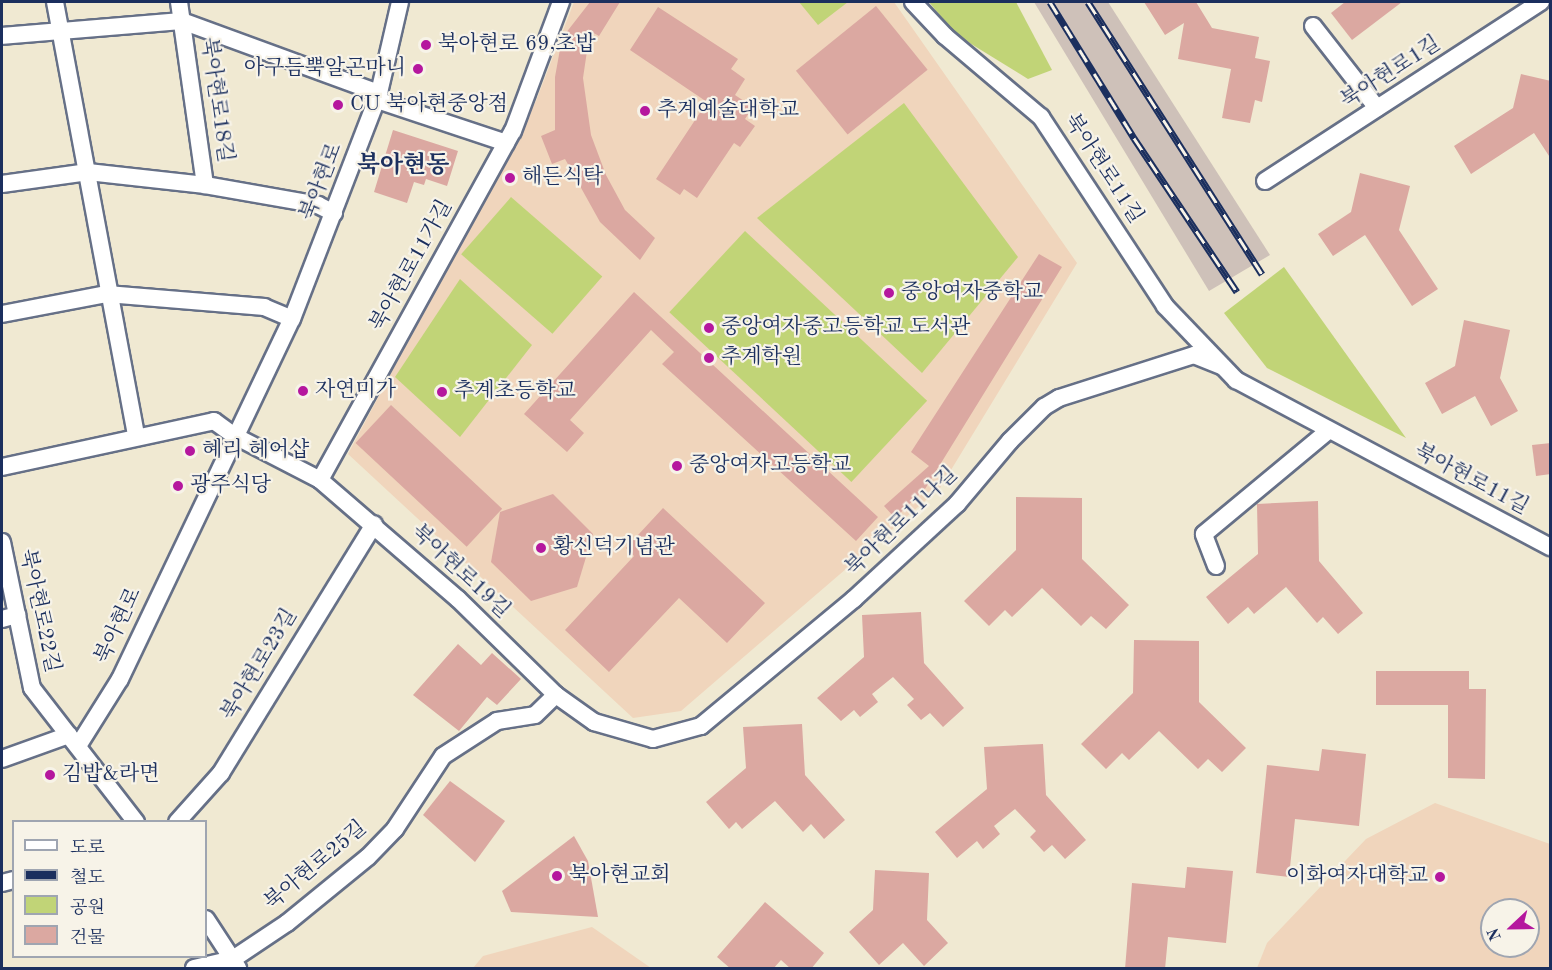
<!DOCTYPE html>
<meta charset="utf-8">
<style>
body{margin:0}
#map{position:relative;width:1552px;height:970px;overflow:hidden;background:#f0e9d2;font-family:"Old Standard TT","Noto Serif KR",serif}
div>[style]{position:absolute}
.built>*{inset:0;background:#f0d5bc}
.industrial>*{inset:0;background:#cec1b9}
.green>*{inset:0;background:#c1d477;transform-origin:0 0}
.building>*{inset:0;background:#dba8a1;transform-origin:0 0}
.roads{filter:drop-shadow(2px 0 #667087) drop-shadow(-2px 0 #667087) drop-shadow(0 2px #667087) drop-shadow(0 -2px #667087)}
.street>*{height:16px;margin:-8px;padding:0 8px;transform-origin:8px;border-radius:8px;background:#fff}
.rail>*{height:7px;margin-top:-3.5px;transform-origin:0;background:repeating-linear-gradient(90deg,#f7f3e8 0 14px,#1b2f5e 0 28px);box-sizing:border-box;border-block:2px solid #1b2f5e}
.dots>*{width:16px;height:16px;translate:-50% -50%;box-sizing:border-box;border:3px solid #f7f3e8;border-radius:50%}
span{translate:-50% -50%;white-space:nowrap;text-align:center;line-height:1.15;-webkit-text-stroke:4.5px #f7f3e8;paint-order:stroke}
.poi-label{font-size:21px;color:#1b2f5e}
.left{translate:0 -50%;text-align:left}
.right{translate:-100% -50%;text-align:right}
.street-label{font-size:21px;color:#1b2f5e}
.quarter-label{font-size:24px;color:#1b2f5e;font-weight:700}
.frame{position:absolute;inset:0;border:3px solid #1b2f5e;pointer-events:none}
.legend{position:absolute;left:12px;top:820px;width:195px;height:138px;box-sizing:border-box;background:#f7f3e8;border:2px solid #9fa5b1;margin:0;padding:8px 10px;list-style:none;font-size:18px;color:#1b2f5e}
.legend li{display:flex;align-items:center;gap:12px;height:30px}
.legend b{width:30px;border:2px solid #9fa5b1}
.north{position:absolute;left:1480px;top:898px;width:60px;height:60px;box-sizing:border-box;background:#f7f3e8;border:2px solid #9fa5b1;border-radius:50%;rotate:248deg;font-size:16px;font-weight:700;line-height:24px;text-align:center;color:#1b2f5e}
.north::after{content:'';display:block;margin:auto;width:21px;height:27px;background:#b5179e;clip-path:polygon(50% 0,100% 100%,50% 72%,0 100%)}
</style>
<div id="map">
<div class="built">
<div style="clip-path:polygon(574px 2px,894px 2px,1077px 263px,940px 488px,681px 711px,633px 718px,348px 454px,536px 101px)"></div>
<div style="clip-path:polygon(evenodd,1435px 803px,1550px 844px,1550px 968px,1257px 968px,1267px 943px,1366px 839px,1435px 803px,1492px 910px,1528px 910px,1528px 946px,1492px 946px,1492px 910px)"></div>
<div style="clip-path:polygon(592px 927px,651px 968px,473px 968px,483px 956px)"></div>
</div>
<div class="industrial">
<div style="clip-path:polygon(1034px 2px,1108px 2px,1270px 255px,1209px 291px)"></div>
</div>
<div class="green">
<div style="clip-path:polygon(799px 2px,848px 2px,818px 25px)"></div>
<div style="clip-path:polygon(929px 2px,1016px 2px,1052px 70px,1028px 79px,955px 34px)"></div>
<div style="clip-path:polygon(904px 103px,1018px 257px,922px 373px,757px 218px)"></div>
<div style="left:511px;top:197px;width:121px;height:76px;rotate:41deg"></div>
<div style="left:745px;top:231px;width:249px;height:111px;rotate:43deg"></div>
<div style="clip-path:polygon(1284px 267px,1406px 438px,1267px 368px,1224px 313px)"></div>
<div style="clip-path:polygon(460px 279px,532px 345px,460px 437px,395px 377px)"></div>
</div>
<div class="building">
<div style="clip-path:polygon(590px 2px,620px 2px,599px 36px,590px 31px,583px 78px,591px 135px,606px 175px,625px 210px,655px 238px,640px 260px,600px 222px,565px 159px,552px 164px,541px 136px,555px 130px,555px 77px,562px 38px)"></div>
<div style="clip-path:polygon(1144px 2px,1196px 2px,1212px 28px,1259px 37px,1255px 58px,1270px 61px,1262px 102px,1255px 100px,1250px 123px,1222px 118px,1231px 69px,1178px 59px,1184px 23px,1165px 35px)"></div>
<div style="clip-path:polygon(1345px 2px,1402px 2px,1352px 40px,1331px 13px)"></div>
<div style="left:876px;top:6px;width:82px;height:103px;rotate:51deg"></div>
<div style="clip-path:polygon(658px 7px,738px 59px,731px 69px,745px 79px,735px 95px,753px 107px,745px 119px,755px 126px,740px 147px,734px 143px,697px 198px,684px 189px,680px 195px,656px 179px,707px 102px,630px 50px)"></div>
<div style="clip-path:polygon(1521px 74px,1551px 81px,1551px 159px,1534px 133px,1471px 174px,1454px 146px,1513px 108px)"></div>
<div style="clip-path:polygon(393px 130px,458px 151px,447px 186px,426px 179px,424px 185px,414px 182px,407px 203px,374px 192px)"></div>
<div style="clip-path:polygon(1360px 173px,1410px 186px,1399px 230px,1438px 289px,1412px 306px,1365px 235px,1333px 256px,1318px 234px,1351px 212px)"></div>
<div style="clip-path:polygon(1039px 254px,1062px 267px,925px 489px,895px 518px,884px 506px,929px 466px,911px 452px)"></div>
<div style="clip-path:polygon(634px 292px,878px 517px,856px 541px,662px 364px,674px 352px,651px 330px,570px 420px,584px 433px,567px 452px,524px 414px)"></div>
<div style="clip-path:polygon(1464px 320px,1510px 330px,1500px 378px,1518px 411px,1491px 426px,1475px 396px,1442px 414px,1425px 383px,1455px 366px)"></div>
<div style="left:391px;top:405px;width:152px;height:52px;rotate:43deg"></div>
<div style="clip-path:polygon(1551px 443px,1551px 474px,1536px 476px,1532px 445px)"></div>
<div style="clip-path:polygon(553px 494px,593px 534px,577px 587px,531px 601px,491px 562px,500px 512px)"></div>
<div style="clip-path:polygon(1016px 497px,1082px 498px,1082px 559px,1129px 605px,1106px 629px,1091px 616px,1081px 626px,1042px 588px,1012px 617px,1005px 610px,989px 626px,964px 601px,1016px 550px)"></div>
<div style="clip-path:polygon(1318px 501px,1319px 561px,1363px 613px,1338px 634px,1323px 617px,1317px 623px,1286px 587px,1254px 614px,1248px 607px,1228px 624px,1206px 597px,1258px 554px,1257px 504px)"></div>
<div style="clip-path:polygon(663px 508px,765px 603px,727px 643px,679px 598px,609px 672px,565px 630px,634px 556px,626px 548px)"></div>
<div style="clip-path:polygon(921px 612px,924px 663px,964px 708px,943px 727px,930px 713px,921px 720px,907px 705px,914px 699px,893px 677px,872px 694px,878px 702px,860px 717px,854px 710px,841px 721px,817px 698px,864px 657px,862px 615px)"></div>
<div style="clip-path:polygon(1134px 640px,1199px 641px,1199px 702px,1246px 748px,1222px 772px,1208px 759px,1198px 769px,1159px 731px,1129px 760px,1122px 753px,1106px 769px,1081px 744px,1133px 693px)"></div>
<div style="clip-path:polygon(458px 644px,481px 665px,492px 653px,521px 679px,497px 705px,487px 697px,459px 731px,413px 695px)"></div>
<div style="clip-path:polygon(1376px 671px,1469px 671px,1469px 689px,1486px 689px,1485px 779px,1448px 778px,1448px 705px,1376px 705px)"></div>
<div style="clip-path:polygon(802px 724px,805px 775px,845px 820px,824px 839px,811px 824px,803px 832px,775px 801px,742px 829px,736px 822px,729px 829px,706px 802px,746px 768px,743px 727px)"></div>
<div style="clip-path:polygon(1043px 744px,1046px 795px,1086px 840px,1065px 859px,1052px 845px,1044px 852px,1030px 837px,1036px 831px,1015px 809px,994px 826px,1000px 834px,983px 849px,977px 841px,957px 858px,935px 832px,987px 789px,984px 747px)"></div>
<div style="clip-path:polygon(1322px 749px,1366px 754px,1359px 826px,1295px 819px,1289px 877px,1256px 873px,1267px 765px,1319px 771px)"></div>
<div style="clip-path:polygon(450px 781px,505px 821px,475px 862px,423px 815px)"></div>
<div style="clip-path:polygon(574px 836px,588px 861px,598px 917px,511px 912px,502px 891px)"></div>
<div style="clip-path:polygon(1187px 867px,1233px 871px,1226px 943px,1168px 937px,1165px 969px,1125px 969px,1132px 883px,1185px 888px)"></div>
<div style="clip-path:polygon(875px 870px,929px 873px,927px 920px,948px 943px,924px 966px,903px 943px,879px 965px,849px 932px,873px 910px)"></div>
<div style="clip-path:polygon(765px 902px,824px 953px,811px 969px,791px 969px,781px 960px,773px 969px,731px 969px,717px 957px)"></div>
</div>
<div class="roads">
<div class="street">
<div style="left:55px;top:2px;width:441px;rotate:79.4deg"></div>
<div style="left:179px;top:2px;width:185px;rotate:81.9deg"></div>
<div style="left:913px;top:2px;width:47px;rotate:46.7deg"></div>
<div style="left:945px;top:36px;width:126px;rotate:40.2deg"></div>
<div style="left:1041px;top:117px;width:226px;rotate:56.7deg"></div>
<div style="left:1165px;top:306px;width:103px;rotate:46.2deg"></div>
<div style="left:1236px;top:380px;width:356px;rotate:28deg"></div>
<div style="left:1313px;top:26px;width:104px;rotate:52deg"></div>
<div style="left:2px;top:36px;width:181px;rotate:-4.8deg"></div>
<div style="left:182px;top:21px;width:210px;rotate:20.1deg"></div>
<div style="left:377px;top:100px;width:136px;rotate:18.4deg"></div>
<div style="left:1265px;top:181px;width:329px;rotate:-33deg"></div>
<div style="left:2px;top:184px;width:87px;rotate:-7.9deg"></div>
<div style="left:88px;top:172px;width:118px;rotate:6.3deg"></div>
<div style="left:205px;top:185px;width:115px;rotate:10deg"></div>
<div style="left:318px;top:205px;width:18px;rotate:27deg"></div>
<div style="left:2px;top:314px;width:107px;rotate:-10.8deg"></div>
<div style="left:107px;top:294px;width:158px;rotate:4.7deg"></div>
<div style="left:264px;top:307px;width:30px;rotate:23deg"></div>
<div style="left:2px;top:467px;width:217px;rotate:-12.2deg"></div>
<div style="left:214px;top:421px;width:24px;rotate:36deg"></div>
<div style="left:233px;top:435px;width:98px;rotate:27.3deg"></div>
<div style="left:320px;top:480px;width:182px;rotate:40.8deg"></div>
<div style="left:458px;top:599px;width:137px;rotate:44.4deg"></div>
<div style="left:556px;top:695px;width:47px;rotate:35.4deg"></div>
<div style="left:594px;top:722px;width:61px;rotate:16.1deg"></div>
<div style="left:653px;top:739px;width:50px;rotate:-15.2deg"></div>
<div style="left:701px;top:726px;width:199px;rotate:-39.7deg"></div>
<div style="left:854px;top:599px;width:140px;rotate:-42.7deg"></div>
<div style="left:957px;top:504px;width:82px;rotate:-49.9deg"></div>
<div style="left:1010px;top:441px;width:48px;rotate:-45deg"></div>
<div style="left:1044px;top:407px;width:17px;rotate:-31deg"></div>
<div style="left:1059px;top:398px;width:142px;rotate:-17.7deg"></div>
<div style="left:1194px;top:355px;width:31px;rotate:22deg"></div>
<div style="left:320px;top:480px;width:399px;rotate:-61.1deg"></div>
<div style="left:513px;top:131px;width:138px;rotate:-69.6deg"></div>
<div style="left:2px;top:542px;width:149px;rotate:78.4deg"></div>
<div style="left:32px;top:688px;width:170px;rotate:52.2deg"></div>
<div style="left:1216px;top:566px;width:34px;rotate:-111deg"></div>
<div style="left:1204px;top:534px;width:161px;rotate:-39.7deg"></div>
<div style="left:2px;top:619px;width:16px;rotate:-15deg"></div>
<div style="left:78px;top:746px;width:79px;rotate:-57.9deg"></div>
<div style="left:120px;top:679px;width:399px;rotate:-64.5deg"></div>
<div style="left:292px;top:319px;width:242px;rotate:-68.9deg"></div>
<div style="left:379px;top:93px;width:93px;rotate:-77deg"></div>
<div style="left:2px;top:759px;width:71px;rotate:-19.7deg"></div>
<div style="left:177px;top:822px;width:66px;rotate:-48.1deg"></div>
<div style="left:221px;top:773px;width:292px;rotate:-58.4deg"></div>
<div style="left:2px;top:883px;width:12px;rotate:-14deg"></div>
<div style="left:206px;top:919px;width:59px;rotate:56.9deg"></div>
<div style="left:194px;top:968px;width:40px;rotate:-13deg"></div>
<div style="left:233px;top:959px;width:65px;rotate:-33.7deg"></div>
<div style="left:287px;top:923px;width:104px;rotate:-39.2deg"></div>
<div style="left:368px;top:857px;width:39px;rotate:-46deg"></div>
<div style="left:395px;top:829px;width:87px;rotate:-56.7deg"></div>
<div style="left:443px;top:756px;width:64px;rotate:-32.9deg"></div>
<div style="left:497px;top:721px;width:38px;rotate:-9deg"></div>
<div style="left:535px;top:715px;width:29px;rotate:-44deg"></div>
</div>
</div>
<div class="rail">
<div style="left:1050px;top:2px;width:160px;rotate:58.3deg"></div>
<div style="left:1134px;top:138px;width:185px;rotate:56.2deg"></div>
<div style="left:1088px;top:2px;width:323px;rotate:57.4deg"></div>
</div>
<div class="dots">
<div style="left:426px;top:45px;background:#b5179e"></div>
<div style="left:418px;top:69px;background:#b5179e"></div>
<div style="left:338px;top:105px;background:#b5179e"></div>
<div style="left:645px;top:111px;background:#b5179e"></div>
<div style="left:510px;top:178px;background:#b5179e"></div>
<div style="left:889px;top:293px;background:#b5179e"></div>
<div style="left:709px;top:328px;background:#b5179e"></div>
<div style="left:709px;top:358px;background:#b5179e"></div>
<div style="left:303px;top:391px;background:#b5179e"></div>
<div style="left:442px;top:392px;background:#b5179e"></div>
<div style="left:190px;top:451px;background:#b5179e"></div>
<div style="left:677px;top:466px;background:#b5179e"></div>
<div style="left:178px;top:486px;background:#b5179e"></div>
<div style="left:541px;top:548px;background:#b5179e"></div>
<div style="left:50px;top:775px;background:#b5179e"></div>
<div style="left:557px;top:876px;background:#b5179e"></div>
<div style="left:1440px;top:877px;background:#b5179e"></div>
</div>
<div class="poi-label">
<span class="left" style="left:438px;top:45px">북아현로 69,초밥</span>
<span class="right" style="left:406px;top:69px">아구듬뿍알곤마니</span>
<span class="left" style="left:350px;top:105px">CU 북아현중앙점</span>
<span class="left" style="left:657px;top:111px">추계예술대학교</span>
<span class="left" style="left:522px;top:178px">해든식탁</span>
<span class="left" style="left:901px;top:293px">중앙여자중학교</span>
<span class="left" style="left:721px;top:328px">중앙여자중고등학교 도서관</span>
<span class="left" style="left:721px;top:358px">추계학원</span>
<span class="left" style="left:315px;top:391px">자연미가</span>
<span class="left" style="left:454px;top:392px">추계초등학교</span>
<span class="left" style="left:202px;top:451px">혜리 헤어샵</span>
<span class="left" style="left:689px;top:466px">중앙여자고등학교</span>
<span class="left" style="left:190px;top:486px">광주식당</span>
<span class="left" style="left:553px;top:548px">황신덕기념관</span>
<span class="left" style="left:62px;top:775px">김밥&amp;라면</span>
<span class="left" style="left:569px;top:876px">북아현교회</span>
<span class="right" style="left:1428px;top:877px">이화여자대학교</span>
</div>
<div class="street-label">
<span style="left:1391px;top:73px;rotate:-33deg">북아현로1길</span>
<span style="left:216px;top:100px;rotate:82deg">북아현로18길</span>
<span style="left:1103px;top:169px;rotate:57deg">북아현로11길</span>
<span style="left:322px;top:182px;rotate:-69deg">북아현로</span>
<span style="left:412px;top:266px;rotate:-61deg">북아현로11가길</span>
<span style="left:1471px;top:480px;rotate:28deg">북아현로11길</span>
<span style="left:902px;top:522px;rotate:-44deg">북아현로11나길</span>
<span style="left:460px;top:572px;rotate:43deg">북아현로19길</span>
<span style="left:39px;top:611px;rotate:78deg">북아현로22길</span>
<span style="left:119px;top:626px;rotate:-65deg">북아현로</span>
<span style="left:260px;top:665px;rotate:-59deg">북아현로23길</span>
<span style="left:316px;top:866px;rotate:-40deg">북아현로25길</span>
</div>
<div class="quarter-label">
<span style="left:403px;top:167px">북아현동</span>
</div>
<div class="frame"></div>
<ul class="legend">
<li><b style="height:8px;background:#fff"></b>도로</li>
<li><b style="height:8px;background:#1b2f5e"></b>철도</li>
<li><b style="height:16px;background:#c1d477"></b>공원</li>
<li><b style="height:16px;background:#dba8a1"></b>건물</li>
</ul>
<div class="north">N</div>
</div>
